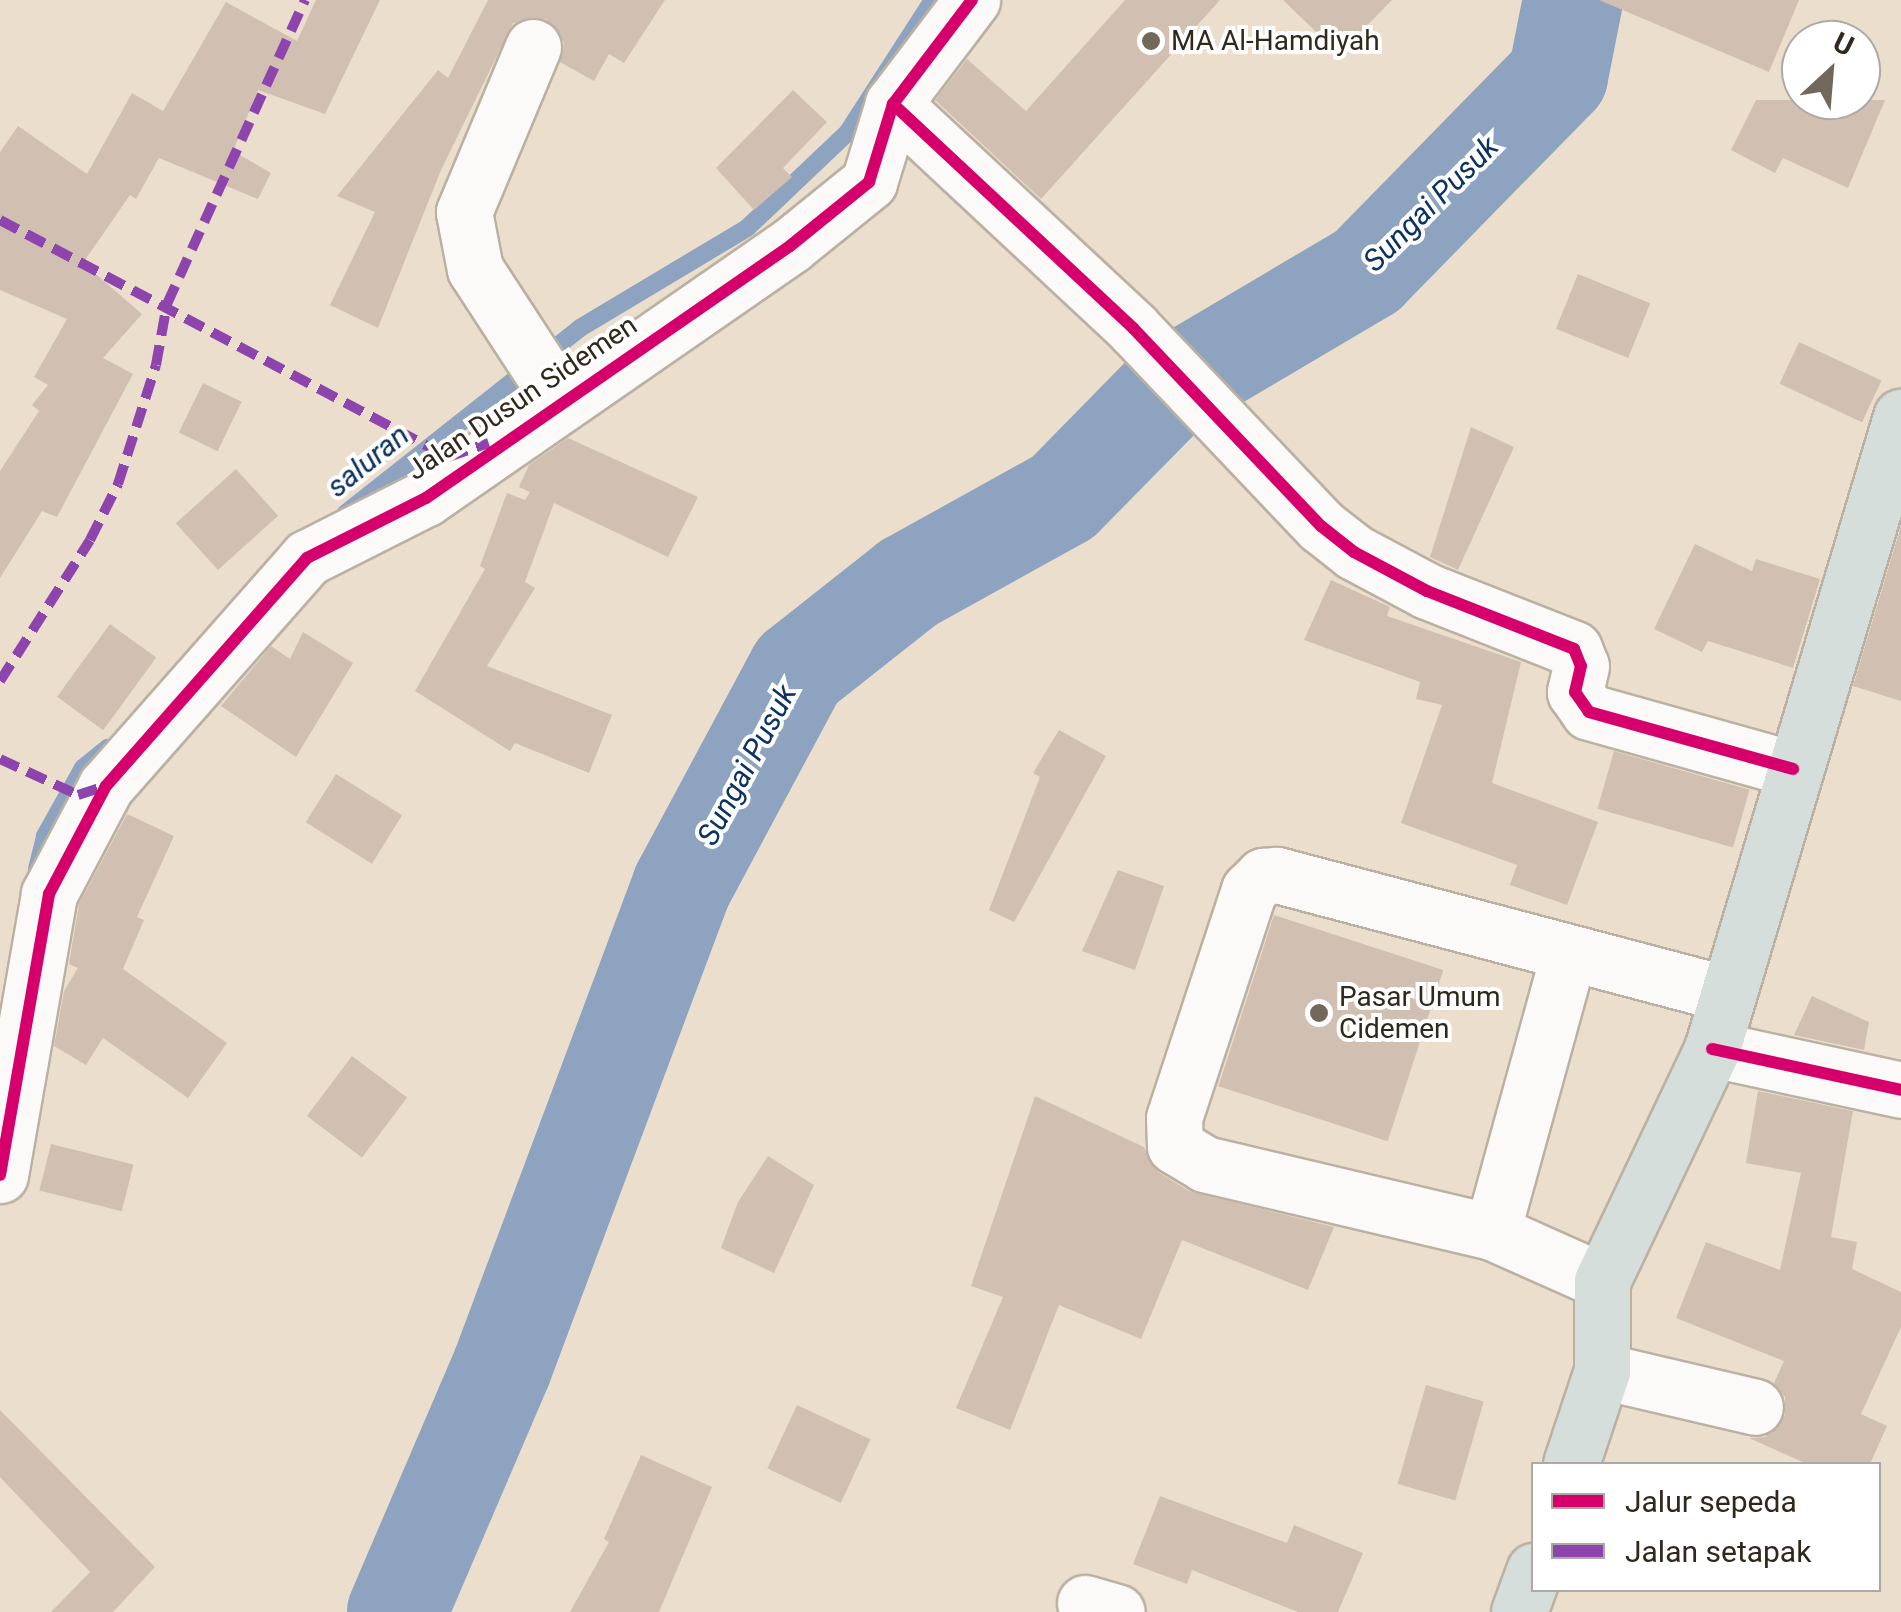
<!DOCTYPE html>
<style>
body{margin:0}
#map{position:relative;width:1901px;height:1612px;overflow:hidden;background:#ebdecd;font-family:Roboto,sans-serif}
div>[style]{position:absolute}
.stream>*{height:18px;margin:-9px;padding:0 9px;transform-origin:9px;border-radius:9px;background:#8da3c0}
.river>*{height:100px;margin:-50px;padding:0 50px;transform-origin:50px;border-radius:50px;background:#8da3c0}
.building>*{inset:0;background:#d1c0b1;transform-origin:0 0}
.roads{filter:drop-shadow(2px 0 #bbb1a3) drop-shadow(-2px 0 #bbb1a3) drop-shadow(0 2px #bbb1a3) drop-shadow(0 -2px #bbb1a3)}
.minor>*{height:55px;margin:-27.5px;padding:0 27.5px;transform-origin:27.5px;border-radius:27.5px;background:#fcfaf8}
.major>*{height:55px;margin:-27.5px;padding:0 27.5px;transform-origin:27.5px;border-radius:27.5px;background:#d6dedb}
.quiet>*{height:10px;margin-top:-5px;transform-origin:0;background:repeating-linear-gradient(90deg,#8e44ad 0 20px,transparent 0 30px)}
.cycleway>*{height:12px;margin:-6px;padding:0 6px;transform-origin:6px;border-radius:6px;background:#d6006c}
.dots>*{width:28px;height:28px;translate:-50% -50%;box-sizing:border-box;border:5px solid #fff;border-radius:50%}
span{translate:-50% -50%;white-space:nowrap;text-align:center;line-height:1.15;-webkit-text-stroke:8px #fff;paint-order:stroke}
.poi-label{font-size:28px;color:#31281c}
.left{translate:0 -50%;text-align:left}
.street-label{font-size:28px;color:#31281c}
.water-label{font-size:30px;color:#0b3260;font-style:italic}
.legend{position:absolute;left:1531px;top:1462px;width:350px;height:130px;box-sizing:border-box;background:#fff;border:2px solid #ada9a4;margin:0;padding:12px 18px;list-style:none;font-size:30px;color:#31281c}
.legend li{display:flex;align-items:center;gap:20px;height:50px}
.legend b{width:50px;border:2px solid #ada9a4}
.north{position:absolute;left:1781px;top:20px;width:100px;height:100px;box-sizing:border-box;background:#fff;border:2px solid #ada9a4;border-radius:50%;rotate:26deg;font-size:28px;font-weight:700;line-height:40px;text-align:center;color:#31281c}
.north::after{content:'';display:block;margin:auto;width:35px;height:45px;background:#72685a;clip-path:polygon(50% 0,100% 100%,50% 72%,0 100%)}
</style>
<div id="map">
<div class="stream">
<div style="left:346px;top:513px;width:298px;rotate:-38.3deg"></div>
<div style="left:580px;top:328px;width:195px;rotate:-30.9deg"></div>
<div style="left:747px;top:228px;width:139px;rotate:-43.5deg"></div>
<div style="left:848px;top:132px;width:157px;rotate:-57.2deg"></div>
<div style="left:37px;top:869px;width:34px;rotate:-76deg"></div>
<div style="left:45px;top:836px;width:78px;rotate:-60.8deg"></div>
<div style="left:83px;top:768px;width:32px;rotate:-39deg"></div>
</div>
<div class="river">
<div style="left:397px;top:1612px;width:267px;rotate:-66.8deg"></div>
<div style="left:502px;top:1367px;width:514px;rotate:-69.48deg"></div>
<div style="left:682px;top:886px;width:245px;rotate:-61.8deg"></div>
<div style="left:798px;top:670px;width:140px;rotate:-38.3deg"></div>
<div style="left:908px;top:583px;width:177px;rotate:-29deg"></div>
<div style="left:1063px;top:497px;width:154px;rotate:-45.5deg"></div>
<div style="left:1171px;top:387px;width:228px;rotate:-30.6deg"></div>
<div style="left:1367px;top:271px;width:273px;rotate:-45.6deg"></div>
<div style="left:1558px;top:76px;width:77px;rotate:-78.8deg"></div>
</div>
<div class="building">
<div style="clip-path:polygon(316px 0,380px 0,325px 114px,258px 90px,233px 151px,271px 173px,258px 199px,159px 158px,136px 199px,130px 195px,83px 263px,142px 314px,103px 358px,133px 374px,57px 517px,42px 511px,0 578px,0 471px,39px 411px,32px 405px,48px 385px,34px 377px,67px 319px,0 290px,0 152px,18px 126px,87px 174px,132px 93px,163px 111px,226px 2px,297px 41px)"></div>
<div style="clip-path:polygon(488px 0,665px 0,624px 63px,609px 54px,594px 81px,560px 62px,564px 42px,546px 19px,513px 23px,441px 170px,378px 328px,330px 305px,375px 212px,337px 196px,438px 70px,448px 78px)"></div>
<div style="clip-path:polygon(1125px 0,1220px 0,1041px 199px,935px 100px,967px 59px,1026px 111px)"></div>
<div style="clip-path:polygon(1283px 0,1392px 0,1339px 54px)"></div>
<div style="clip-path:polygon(1599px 0,1799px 0,1769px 72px)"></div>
<div style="clip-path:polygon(793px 90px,827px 122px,783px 168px,792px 177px,754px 210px,716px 168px)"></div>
<div style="clip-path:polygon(1756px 100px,1885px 100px,1848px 188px,1783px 158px,1775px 173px,1731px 150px)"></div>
<div style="left:1578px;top:274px;width:78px;height:59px;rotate:22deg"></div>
<div style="left:1799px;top:342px;width:91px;height:46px;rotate:25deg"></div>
<div style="left:203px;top:383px;width:43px;height:55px;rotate:26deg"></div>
<div style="clip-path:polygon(1471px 427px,1514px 447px,1458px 570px,1430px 557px)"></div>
<div style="clip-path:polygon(568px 438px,698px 497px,668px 557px,554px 503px,525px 582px,535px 588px,487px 666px,612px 715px,589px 773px,515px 743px,510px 751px,415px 691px,485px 569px,480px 566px,507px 493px,525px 500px,530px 492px,519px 487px,529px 465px)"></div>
<div style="left:236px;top:469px;width:63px;height:81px;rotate:48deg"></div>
<div style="clip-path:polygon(1901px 526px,1901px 701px,1853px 686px)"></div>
<div style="clip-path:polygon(1695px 544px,1752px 571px,1756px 559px,1820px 579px,1793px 668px,1708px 641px,1702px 652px,1654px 629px)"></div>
<div style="clip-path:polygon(1331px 580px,1390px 607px,1387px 616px,1521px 662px,1492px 783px,1598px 822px,1567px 905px,1510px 885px,1517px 865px,1401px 823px,1442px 705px,1416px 699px,1420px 682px,1304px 640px)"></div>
<div style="left:110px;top:624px;width:57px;height:90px;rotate:36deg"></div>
<div style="clip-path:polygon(303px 632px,353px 663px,296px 757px,221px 706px,271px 646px,290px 659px)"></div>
<div style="clip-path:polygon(1059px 730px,1106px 756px,1014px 922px,989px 910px,1040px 777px,1033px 773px)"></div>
<div style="left:1614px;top:751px;width:141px;height:60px;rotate:16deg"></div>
<div style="left:336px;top:774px;width:78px;height:57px;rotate:32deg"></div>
<div style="clip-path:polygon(127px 814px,174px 836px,137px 917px,144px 920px,123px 969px,227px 1043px,188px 1098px,103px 1038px,86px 1065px,54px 1046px,64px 991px,78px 968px,69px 964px,79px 904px)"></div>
<div style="clip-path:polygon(1118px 870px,1164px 886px,1135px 970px,1082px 951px)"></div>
<div style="left:1274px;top:915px;width:178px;height:180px;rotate:18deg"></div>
<div style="clip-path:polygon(1812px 996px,1869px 1022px,1864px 1050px,1794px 1035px)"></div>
<div style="left:352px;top:1056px;width:69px;height:75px;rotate:37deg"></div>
<div style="clip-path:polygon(1758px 1091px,1853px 1111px,1831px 1237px,1857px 1242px,1852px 1269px,1901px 1292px,1901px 1327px,1861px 1414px,1887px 1426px,1870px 1464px,1807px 1464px,1749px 1438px,1765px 1437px,1785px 1415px,1785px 1397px,1774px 1383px,1784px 1361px,1676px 1318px,1706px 1242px,1780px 1270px,1801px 1173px,1746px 1163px)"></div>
<div style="clip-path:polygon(1035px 1096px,1144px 1147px,1158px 1172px,1189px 1191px,1334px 1227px,1308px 1290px,1182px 1240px,1141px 1339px,1059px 1305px,1010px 1430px,956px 1408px,1003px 1297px,971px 1286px)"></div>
<div style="left:51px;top:1144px;width:85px;height:48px;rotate:14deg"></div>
<div style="clip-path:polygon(768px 1156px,814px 1185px,774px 1273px,721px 1248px,738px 1202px)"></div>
<div style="left:1426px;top:1385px;width:60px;height:103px;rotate:16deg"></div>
<div style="left:797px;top:1405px;width:81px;height:70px;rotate:25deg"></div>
<div style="clip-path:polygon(0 1410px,155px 1567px,113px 1612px,51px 1612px,90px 1572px,0 1477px)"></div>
<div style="clip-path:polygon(641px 1455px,712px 1487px,659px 1612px,570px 1612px,609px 1542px,604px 1539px)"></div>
<div style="clip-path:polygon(1160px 1496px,1287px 1543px,1294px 1525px,1363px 1553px,1338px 1612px,1298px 1612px,1192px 1570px,1187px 1584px,1133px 1564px)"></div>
</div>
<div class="roads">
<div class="minor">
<div style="left:533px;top:47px;width:179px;rotate:112.7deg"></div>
<div style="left:464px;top:212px;width:58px;rotate:79.1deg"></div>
<div style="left:475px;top:269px;width:158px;rotate:56.9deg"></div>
<div style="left:893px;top:104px;width:328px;rotate:43deg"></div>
<div style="left:1133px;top:328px;width:273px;rotate:46.5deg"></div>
<div style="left:1321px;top:526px;width:42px;rotate:38.2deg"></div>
<div style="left:1354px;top:552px;width:83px;rotate:28.1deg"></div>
<div style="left:1427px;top:591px;width:158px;rotate:21.5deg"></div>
<div style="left:1574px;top:649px;width:18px;rotate:68deg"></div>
<div style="left:1581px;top:666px;width:27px;rotate:103deg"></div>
<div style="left:1575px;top:692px;width:24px;rotate:55deg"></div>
<div style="left:1589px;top:712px;width:212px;rotate:15.6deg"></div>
<div style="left:1712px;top:1049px;width:193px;rotate:12.2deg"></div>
<div style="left:0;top:1175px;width:285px;rotate:-80.1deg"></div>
<div style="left:49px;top:894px;width:122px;rotate:-62.2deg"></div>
<div style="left:106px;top:786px;width:304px;rotate:-48.6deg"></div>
<div style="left:307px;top:558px;width:133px;rotate:-26.8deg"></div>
<div style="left:426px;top:498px;width:443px;rotate:-34.7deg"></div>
<div style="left:790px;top:246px;width:102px;rotate:-39deg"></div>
<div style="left:869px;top:182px;width:82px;rotate:-72.9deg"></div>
<div style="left:893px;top:104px;width:131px;rotate:-52.8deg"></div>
<div style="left:1492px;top:1232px;width:289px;rotate:-74.6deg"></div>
<div style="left:1602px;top:1281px;width:120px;rotate:-156deg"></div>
<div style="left:1492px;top:1232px;width:295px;rotate:-166.7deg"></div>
<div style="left:1205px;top:1164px;width:35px;rotate:-149deg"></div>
<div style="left:1175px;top:1146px;width:28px;rotate:-92deg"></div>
<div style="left:1174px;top:1118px;width:240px;rotate:-71.8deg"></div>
<div style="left:1249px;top:890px;width:20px;rotate:-45deg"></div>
<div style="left:1263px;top:876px;width:14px;rotate:-4deg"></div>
<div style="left:1277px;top:875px;width:462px;rotate:14.8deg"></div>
<div style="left:1602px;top:1371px;width:157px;rotate:13.2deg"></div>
<div style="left:1085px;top:1603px;width:33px;rotate:16deg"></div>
</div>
<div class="major">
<div style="left:1571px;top:1464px;width:98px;rotate:-71.6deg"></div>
<div style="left:1602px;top:1371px;width:90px;rotate:-90deg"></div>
<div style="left:1602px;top:1281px;width:257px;rotate:-64.6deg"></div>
<div style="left:1712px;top:1049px;width:660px;rotate:-73.35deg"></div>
<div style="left:1519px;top:1612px;width:44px;rotate:-69.9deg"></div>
</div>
</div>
<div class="quiet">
<div style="left:0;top:220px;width:507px;rotate:27.88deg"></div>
<div style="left:448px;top:457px;width:43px;rotate:-18.9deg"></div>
<div style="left:0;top:681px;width:167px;rotate:-57.4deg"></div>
<div style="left:90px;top:540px;width:63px;rotate:-63.4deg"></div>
<div style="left:118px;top:484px;width:125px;rotate:-72.3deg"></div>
<div style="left:156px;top:365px;width:62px;rotate:-79.8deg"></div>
<div style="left:167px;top:304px;width:334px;rotate:-65.6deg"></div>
<div style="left:0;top:759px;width:86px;rotate:24.8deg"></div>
<div style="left:78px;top:795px;width:29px;rotate:-18deg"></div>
</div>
<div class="cycleway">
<div style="left:893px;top:104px;width:328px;rotate:43deg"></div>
<div style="left:1133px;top:328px;width:273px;rotate:46.5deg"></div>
<div style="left:1321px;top:526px;width:42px;rotate:38.2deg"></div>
<div style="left:1354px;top:552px;width:83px;rotate:28.1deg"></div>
<div style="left:1427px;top:591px;width:158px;rotate:21.5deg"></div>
<div style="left:1574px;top:649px;width:18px;rotate:68deg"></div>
<div style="left:1581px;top:666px;width:27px;rotate:103deg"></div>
<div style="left:1575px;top:692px;width:24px;rotate:55deg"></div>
<div style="left:1589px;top:712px;width:212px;rotate:15.6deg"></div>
<div style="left:1712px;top:1049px;width:193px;rotate:12.2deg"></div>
<div style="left:0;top:1175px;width:285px;rotate:-80.1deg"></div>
<div style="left:49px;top:894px;width:122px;rotate:-62.2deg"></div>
<div style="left:106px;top:786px;width:304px;rotate:-48.6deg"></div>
<div style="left:307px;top:558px;width:133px;rotate:-26.8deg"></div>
<div style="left:426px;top:498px;width:443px;rotate:-34.7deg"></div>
<div style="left:790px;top:246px;width:102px;rotate:-39deg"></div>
<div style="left:869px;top:182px;width:82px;rotate:-72.9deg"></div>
<div style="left:893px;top:104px;width:131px;rotate:-52.8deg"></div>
</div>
<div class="dots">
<div style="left:1151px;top:41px;background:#72685a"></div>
<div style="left:1319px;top:1013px;background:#72685a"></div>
</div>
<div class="poi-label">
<span class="left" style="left:1171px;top:41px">MA Al-Hamdiyah</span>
<span class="left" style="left:1339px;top:1013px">Pasar Umum<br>Cidemen</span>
</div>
<div class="street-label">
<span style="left:522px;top:398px;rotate:-34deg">Jalan Dusun Sidemen</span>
</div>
<div class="water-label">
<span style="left:1431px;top:204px;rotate:-45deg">Sungai Pusuk</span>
<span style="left:368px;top:461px;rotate:-39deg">saluran</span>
<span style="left:747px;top:765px;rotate:-62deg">Sungai Pusuk</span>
</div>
<ul class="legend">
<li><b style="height:12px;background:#d6006c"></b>Jalur sepeda</li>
<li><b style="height:12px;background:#8e44ad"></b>Jalan setapak</li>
</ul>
<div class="north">U</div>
</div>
